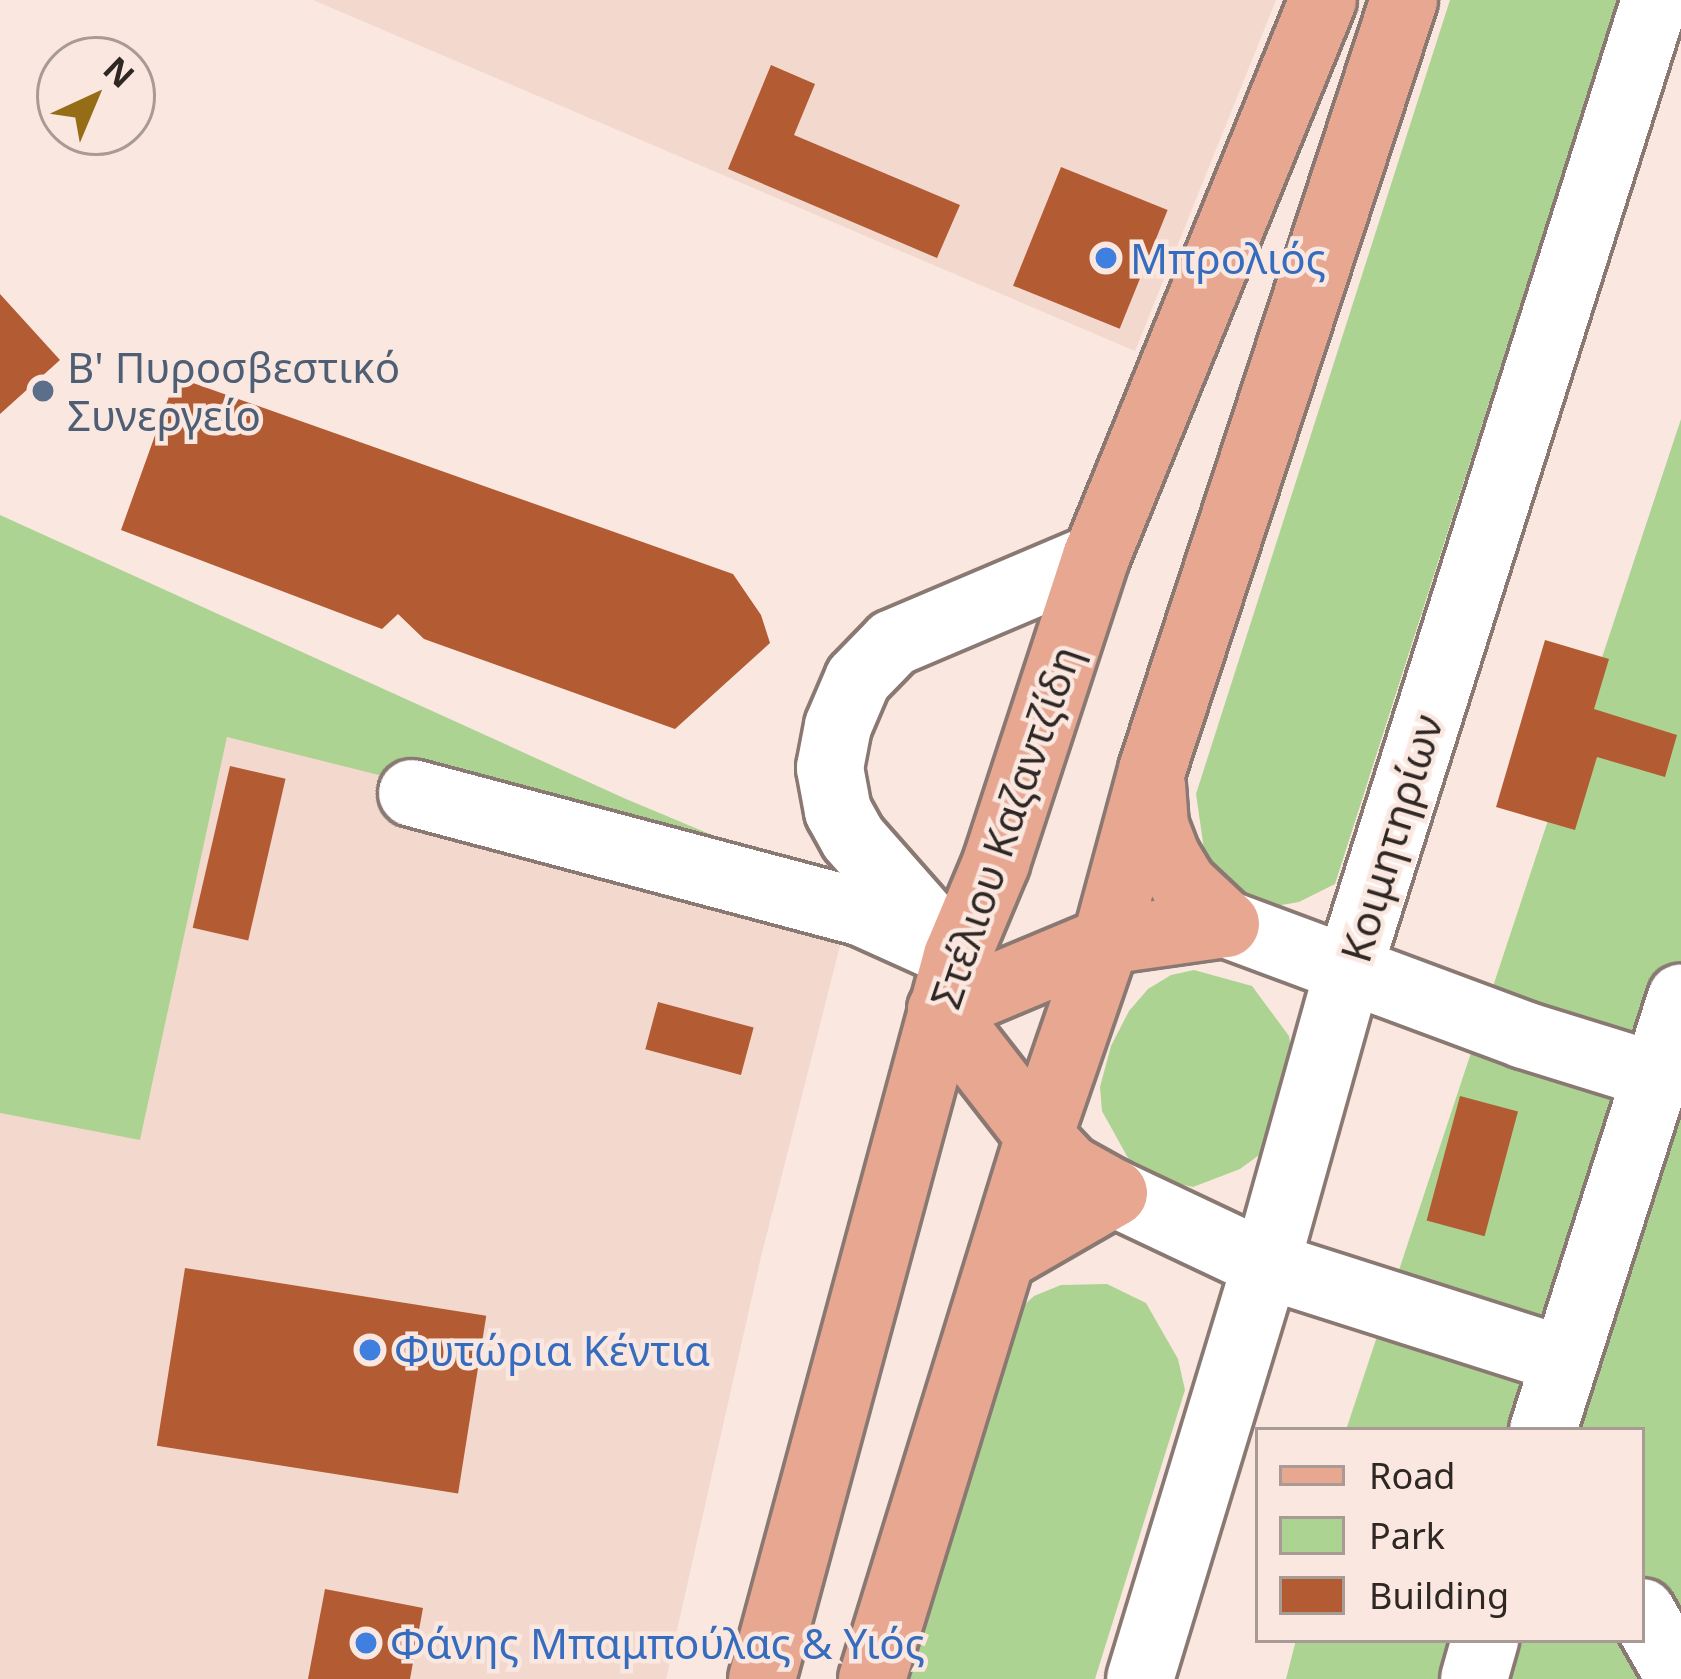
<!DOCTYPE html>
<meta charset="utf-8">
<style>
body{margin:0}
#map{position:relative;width:1681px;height:1679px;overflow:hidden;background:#fae7e0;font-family:"Noto Sans",sans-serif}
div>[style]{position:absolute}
.built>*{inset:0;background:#f3d8ce}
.green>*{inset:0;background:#acd392}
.building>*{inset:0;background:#b35b33;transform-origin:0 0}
.roads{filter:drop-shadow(3px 0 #897972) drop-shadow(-3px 0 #897972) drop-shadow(0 3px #897972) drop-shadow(0 -3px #897972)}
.minor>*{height:66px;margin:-33px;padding:0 33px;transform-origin:33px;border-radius:33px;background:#fff}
.major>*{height:66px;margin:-33px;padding:0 33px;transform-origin:33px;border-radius:33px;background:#e7a790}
.dots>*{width:33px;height:33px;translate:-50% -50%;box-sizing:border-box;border:6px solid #fae7e0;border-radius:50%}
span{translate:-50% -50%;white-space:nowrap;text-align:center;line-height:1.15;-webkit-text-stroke:9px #fae7e0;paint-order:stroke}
.shop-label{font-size:42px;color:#366cbe}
.left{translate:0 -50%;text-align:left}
.service-label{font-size:42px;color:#4e5e75}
.street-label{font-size:42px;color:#2e2724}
.legend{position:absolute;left:1255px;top:1427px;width:390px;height:216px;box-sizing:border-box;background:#fae7e0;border:3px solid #a89a95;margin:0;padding:15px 21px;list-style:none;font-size:36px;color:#2e2724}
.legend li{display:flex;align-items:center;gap:24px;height:60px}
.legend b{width:60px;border:3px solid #a89a95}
.north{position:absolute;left:36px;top:36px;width:120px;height:120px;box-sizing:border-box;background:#fae7e0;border:3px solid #a89a95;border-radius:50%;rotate:44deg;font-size:33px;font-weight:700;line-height:48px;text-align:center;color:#2e2724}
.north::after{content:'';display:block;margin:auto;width:42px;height:54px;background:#956d17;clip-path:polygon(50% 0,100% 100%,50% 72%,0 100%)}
</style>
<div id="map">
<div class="built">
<div style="clip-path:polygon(313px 0,1276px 0,1135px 351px)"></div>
<div style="clip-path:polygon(227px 737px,415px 782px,846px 922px,760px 1261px,666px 1679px,0 1679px,0 1113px,140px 1139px)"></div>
</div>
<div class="green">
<div style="clip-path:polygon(1450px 0,1618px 0,1335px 884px,1299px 902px,1259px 909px,1208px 877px,1196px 794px)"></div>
<div style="clip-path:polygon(1681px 419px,1681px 1679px,1286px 1679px,1296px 1640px,1642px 1640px,1642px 1430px,1346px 1430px)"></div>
<div style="clip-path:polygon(0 515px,626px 799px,851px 893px,227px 737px,140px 1140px,0 1113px)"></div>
<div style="clip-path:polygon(1194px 970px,1252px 986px,1289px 1036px,1293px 1065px,1266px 1150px,1240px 1169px,1193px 1187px,1149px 1177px,1128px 1158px,1102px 1111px,1100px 1087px,1111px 1046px,1129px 1011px,1148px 989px,1171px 975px)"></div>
<div style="clip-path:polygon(1107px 1284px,1146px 1303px,1178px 1359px,1185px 1390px,1095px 1679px,898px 1679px,1009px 1319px,1034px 1296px,1061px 1285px)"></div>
</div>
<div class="building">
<div style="clip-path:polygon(771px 65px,815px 84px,794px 135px,960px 205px,937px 258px,728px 169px)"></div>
<div style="left:1061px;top:167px;width:115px;height:128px;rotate:22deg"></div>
<div style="clip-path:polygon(0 294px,60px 360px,0 414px)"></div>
<div style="clip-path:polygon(176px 377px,733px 574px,761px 615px,770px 643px,675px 729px,424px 639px,398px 614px,382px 629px,121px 530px)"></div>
<div style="clip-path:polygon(1545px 640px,1609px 659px,1594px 709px,1677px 735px,1665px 777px,1597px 757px,1575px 830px,1496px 807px)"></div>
<div style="left:230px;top:766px;width:57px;height:166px;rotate:13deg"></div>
<div style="left:658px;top:1002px;width:99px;height:49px;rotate:15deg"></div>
<div style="left:1460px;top:1096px;width:60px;height:129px;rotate:15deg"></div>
<div style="left:185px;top:1268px;width:305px;height:180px;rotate:9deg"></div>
<div style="clip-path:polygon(325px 1589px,423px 1608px,410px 1679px,308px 1679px)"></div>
</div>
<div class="roads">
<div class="minor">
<div style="left:412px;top:793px;width:464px;rotate:14.9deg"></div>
<div style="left:860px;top:912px;width:85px;rotate:24.2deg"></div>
<div style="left:1226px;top:924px;width:318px;rotate:20.4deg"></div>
<div style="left:1524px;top:1035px;width:135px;rotate:17.2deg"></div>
<div style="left:957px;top:956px;width:157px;rotate:-131.4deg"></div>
<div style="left:853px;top:838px;width:31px;rotate:-119deg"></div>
<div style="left:838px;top:811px;width:44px;rotate:-100.5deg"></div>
<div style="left:830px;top:768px;width:43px;rotate:-79.2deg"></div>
<div style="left:838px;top:726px;width:51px;rotate:-66.9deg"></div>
<div style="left:858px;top:679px;width:50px;rotate:-45.8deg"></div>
<div style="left:893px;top:643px;width:220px;rotate:-23deg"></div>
<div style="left:1114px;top:1193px;width:168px;rotate:25.3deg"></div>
<div style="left:1266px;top:1265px;width:312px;rotate:17.7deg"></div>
<div style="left:1543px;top:1430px;width:454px;rotate:-72.3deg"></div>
<div style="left:1642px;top:1612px;width:77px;rotate:60.4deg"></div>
<div style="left:1140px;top:1679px;width:433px;rotate:-73.1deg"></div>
<div style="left:1266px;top:1265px;width:308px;rotate:-74.4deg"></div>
<div style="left:1349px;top:968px;width:1015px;rotate:-72.46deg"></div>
<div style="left:1474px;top:1679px;width:41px;rotate:-74.2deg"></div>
</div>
<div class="major">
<div style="left:1152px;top:785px;width:41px;rotate:85.8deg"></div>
<div style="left:1155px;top:826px;width:33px;rotate:69deg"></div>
<div style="left:1167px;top:857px;width:33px;rotate:59deg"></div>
<div style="left:1184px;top:885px;width:57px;rotate:42.9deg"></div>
<div style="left:941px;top:1010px;width:160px;rotate:52.1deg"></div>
<div style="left:1039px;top:1136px;width:44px;rotate:46.8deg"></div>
<div style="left:1069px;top:1168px;width:51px;rotate:29.1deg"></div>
<div style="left:1114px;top:1193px;width:126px;rotate:150deg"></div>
<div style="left:941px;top:1010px;width:179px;rotate:-22.7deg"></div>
<div style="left:1106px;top:941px;width:121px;rotate:-8.1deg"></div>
<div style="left:762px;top:1679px;width:749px;rotate:-74.91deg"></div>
<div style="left:957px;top:956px;width:101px;rotate:-67.2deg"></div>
<div style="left:996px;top:863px;width:322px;rotate:-71.9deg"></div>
<div style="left:1096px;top:557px;width:601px;rotate:-67.83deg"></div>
<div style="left:872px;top:1679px;width:568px;rotate:-72.9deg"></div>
<div style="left:1039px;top:1136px;width:206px;rotate:-71deg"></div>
<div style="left:1106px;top:941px;width:177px;rotate:-74.9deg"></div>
<div style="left:1152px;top:770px;width:810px;rotate:-71.88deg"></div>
</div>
</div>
<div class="dots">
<div style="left:1106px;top:258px;background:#3f7fe0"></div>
<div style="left:43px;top:391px;background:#5c6f8a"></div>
<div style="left:370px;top:1350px;background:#3f7fe0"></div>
<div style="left:366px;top:1643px;background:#3f7fe0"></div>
</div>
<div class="shop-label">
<span class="left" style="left:1130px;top:258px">Μπρολιός</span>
<span class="left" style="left:394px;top:1350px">Φυτώρια Κέντια</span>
<span class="left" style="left:390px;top:1643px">Φάνης Μπαμπούλας &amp; Υιός</span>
</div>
<div class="service-label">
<span class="left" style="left:67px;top:391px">Β' Πυροσβεστικό<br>Συνεργείο</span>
</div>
<div class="street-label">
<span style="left:1005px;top:827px;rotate:-71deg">Στέλιου Καζαντζίδη</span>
<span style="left:1391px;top:838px;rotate:-73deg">Κοιμητηρίων</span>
</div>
<ul class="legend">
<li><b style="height:15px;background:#e7a790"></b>Road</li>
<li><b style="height:33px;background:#acd392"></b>Park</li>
<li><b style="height:33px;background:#b35b33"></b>Building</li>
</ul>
<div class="north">N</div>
</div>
